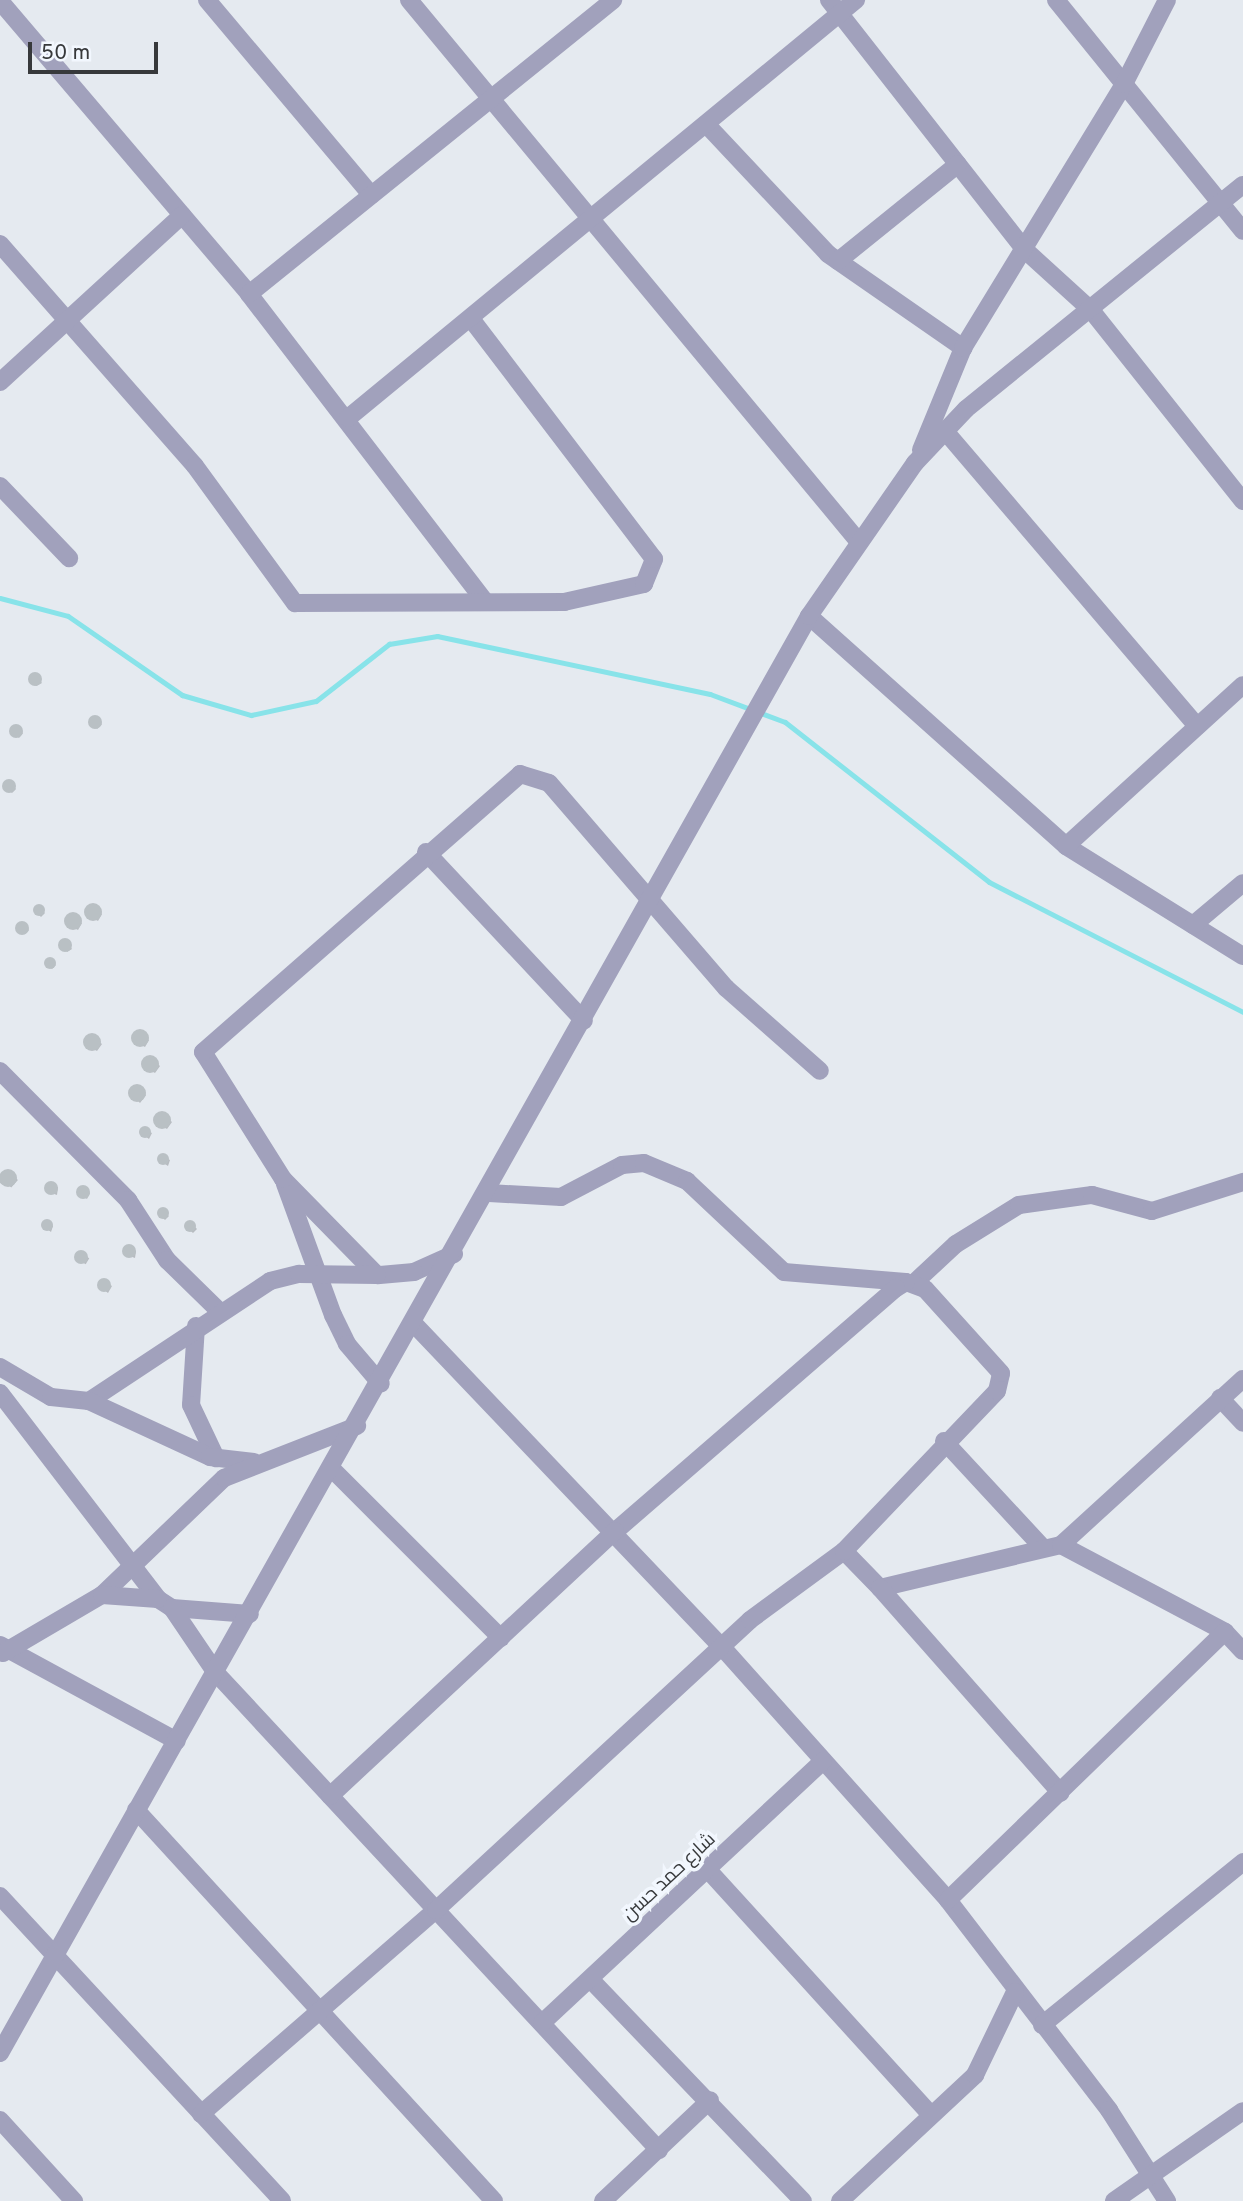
<!DOCTYPE html>
<meta charset="utf-8">
<style>
body{margin:0}
#map{position:relative;width:1243px;height:2201px;overflow:hidden;background:#e5eaf0;font-family:Overpass,Cairo,sans-serif}
div>[style]{position:absolute}
.shadow>*{inset:0;background:#0003;transform-origin:0 0}
.stream>*{height:5px;margin:-2.5px;padding:0 2.5px;transform-origin:2.5px;border-radius:2.5px;background:#88e3e9}
.building>*{inset:0;background:#b9c0c4}
.round{border-radius:50%}
.minor>*{height:18px;margin:-9px;padding:0 9px;transform-origin:9px;border-radius:9px;background:#a1a1bc}
span{translate:-50% -50%;white-space:nowrap;text-align:center;line-height:1.15;-webkit-text-stroke:7px #f2f7fe;paint-order:stroke}
.street-label{font-size:19px;color:#37393b}
.scale{position:absolute;left:28px;top:42px;width:130px;height:32px;box-sizing:border-box;border:4px solid #37393b;border-top:0;padding-left:9px;font-size:21px;line-height:24px;white-space:nowrap;color:#37393b;-webkit-text-stroke:5px #f2f7fe;paint-order:stroke}
</style>
<div id="map">
<div class="shadow">
<div style="clip-path:polygon(35px 675px,42px 683px,36px 686px,31px 678px)"></div>
<div style="clip-path:polygon(94px 718px,102px 724px,97px 729px,91px 722px)"></div>
<div style="clip-path:polygon(15px 727px,23px 733px,19px 738px,12px 731px)"></div>
<div style="clip-path:polygon(8px 782px,16px 789px,12px 793px,5px 786px)"></div>
<div style="clip-path:polygon(92px 905px,102px 914px,98px 921px,86px 914px)"></div>
<div style="clip-path:polygon(38px 906px,45px 913px,41px 917px,35px 911px)"></div>
<div style="clip-path:polygon(72px 915px,82px 923px,78px 930px,66px 923px)"></div>
<div style="clip-path:polygon(23px 924px,29px 930px,25px 934px,18px 928px)"></div>
<div style="clip-path:polygon(66px 941px,72px 949px,67px 952px,61px 945px)"></div>
<div style="clip-path:polygon(49px 959px,56px 965px,52px 969px,46px 964px)"></div>
<div style="clip-path:polygon(138px 1031px,149px 1040px,145px 1047px,133px 1040px)"></div>
<div style="clip-path:polygon(91px 1036px,102px 1044px,97px 1051px,85px 1044px)"></div>
<div style="clip-path:polygon(149px 1057px,160px 1066px,155px 1073px,144px 1066px)"></div>
<div style="clip-path:polygon(138px 1087px,146px 1095px,140px 1103px,130px 1093px)"></div>
<div style="clip-path:polygon(161px 1113px,172px 1122px,167px 1129px,156px 1122px)"></div>
<div style="clip-path:polygon(143px 1129px,152px 1133px,149px 1139px,141px 1133px)"></div>
<div style="clip-path:polygon(162px 1156px,170px 1160px,168px 1166px,159px 1160px)"></div>
<div style="left:9px;top:1172px;width:12px;height:10px;rotate:42deg"></div>
<div style="clip-path:polygon(47px 1184px,58px 1187px,57px 1195px,46px 1191px)"></div>
<div style="clip-path:polygon(81px 1188px,90px 1193px,87px 1199px,78px 1193px)"></div>
<div style="clip-path:polygon(162px 1210px,169px 1216px,165px 1220px,159px 1214px)"></div>
<div style="clip-path:polygon(46px 1221px,53px 1226px,51px 1232px,43px 1226px)"></div>
<div style="clip-path:polygon(190px 1222px,197px 1229px,193px 1233px,186px 1227px)"></div>
<div style="clip-path:polygon(125px 1248px,136px 1251px,135px 1258px,124px 1254px)"></div>
<div style="left:79px;top:1252px;width:12px;height:7px;rotate:31deg"></div>
<div style="clip-path:polygon(102px 1280px,112px 1286px,108px 1293px,99px 1286px)"></div>
</div>
<div class="stream">
<div style="left:0;top:598px;width:70px;rotate:14.8deg"></div>
<div style="left:68px;top:616px;width:139px;rotate:34.7deg"></div>
<div style="left:182px;top:695px;width:72px;rotate:16.2deg"></div>
<div style="left:251px;top:715px;width:66px;rotate:-12.2deg"></div>
<div style="left:316px;top:701px;width:93px;rotate:-38deg"></div>
<div style="left:389px;top:644px;width:49px;rotate:-9.5deg"></div>
<div style="left:437px;top:636px;width:279px;rotate:12deg"></div>
<div style="left:710px;top:694px;width:80px;rotate:20.5deg"></div>
<div style="left:785px;top:722px;width:259px;rotate:38.1deg"></div>
<div style="left:989px;top:882px;width:285px;rotate:27.1deg"></div>
</div>
<div class="building">
<div class="round" style="left:28px;top:672px;width:14px;height:14px"></div>
<div class="round" style="left:88px;top:715px;width:14px;height:14px"></div>
<div class="round" style="left:9px;top:724px;width:14px;height:14px"></div>
<div class="round" style="left:2px;top:779px;width:14px;height:14px"></div>
<div class="round" style="left:84px;top:903px;width:18px;height:18px"></div>
<div class="round" style="left:33px;top:904px;width:12px;height:12px"></div>
<div class="round" style="left:64px;top:912px;width:18px;height:18px"></div>
<div class="round" style="left:15px;top:921px;width:14px;height:14px"></div>
<div class="round" style="left:58px;top:938px;width:14px;height:14px"></div>
<div class="round" style="left:44px;top:957px;width:12px;height:12px"></div>
<div class="round" style="left:131px;top:1029px;width:18px;height:18px"></div>
<div class="round" style="left:83px;top:1033px;width:18px;height:18px"></div>
<div class="round" style="left:141px;top:1055px;width:18px;height:18px"></div>
<div class="round" style="left:128px;top:1084px;width:18px;height:18px"></div>
<div class="round" style="left:153px;top:1111px;width:18px;height:18px"></div>
<div class="round" style="left:139px;top:1126px;width:12px;height:12px"></div>
<div class="round" style="left:157px;top:1153px;width:12px;height:12px"></div>
<div class="round" style="left:-1px;top:1169px;width:18px;height:18px"></div>
<div class="round" style="left:44px;top:1181px;width:14px;height:14px"></div>
<div class="round" style="left:76px;top:1185px;width:14px;height:14px"></div>
<div class="round" style="left:157px;top:1207px;width:12px;height:12px"></div>
<div class="round" style="left:41px;top:1219px;width:12px;height:12px"></div>
<div class="round" style="left:184px;top:1220px;width:12px;height:12px"></div>
<div class="round" style="left:122px;top:1244px;width:14px;height:14px"></div>
<div class="round" style="left:74px;top:1250px;width:14px;height:14px"></div>
<div class="round" style="left:97px;top:1278px;width:14px;height:14px"></div>
</div>
<div class="minor">
<div style="left:207px;top:0;width:255px;rotate:49.9deg"></div>
<div style="left:409px;top:0;width:704px;rotate:50.3deg"></div>
<div style="left:829px;top:0;width:318px;rotate:51.9deg"></div>
<div style="left:1025px;top:250px;width:89px;rotate:42.3deg"></div>
<div style="left:1091px;top:310px;width:244px;rotate:51.5deg"></div>
<div style="left:1056px;top:0;width:297px;rotate:51deg"></div>
<div style="left:0;top:1px;width:385px;rotate:49.6deg"></div>
<div style="left:249px;top:294px;width:388px;rotate:52.5deg"></div>
<div style="left:706px;top:124px;width:178px;rotate:46.8deg"></div>
<div style="left:828px;top:254px;width:165px;rotate:34.8deg"></div>
<div style="left:0;top:244px;width:295px;rotate:48.7deg"></div>
<div style="left:195px;top:466px;width:170px;rotate:53.9deg"></div>
<div style="left:295px;top:603px;width:269px;rotate:-0.2deg"></div>
<div style="left:564px;top:602px;width:82px;rotate:-12.7deg"></div>
<div style="left:644px;top:584px;width:27px;rotate:-68deg"></div>
<div style="left:654px;top:559px;width:302px;rotate:-127.3deg"></div>
<div style="left:838px;top:261px;width:154px;rotate:-38.9deg"></div>
<div style="left:249px;top:294px;width:468px;rotate:-38.9deg"></div>
<div style="left:0;top:382px;width:247px;rotate:-42.5deg"></div>
<div style="left:348px;top:418px;width:658px;rotate:-39.45deg"></div>
<div style="left:945px;top:431px;width:388px;rotate:49.5deg"></div>
<div style="left:921px;top:450px;width:110px;rotate:-67.6deg"></div>
<div style="left:963px;top:348px;width:309px;rotate:-58.6deg"></div>
<div style="left:1124px;top:84px;width:94px;rotate:-62.9deg"></div>
<div style="left:0;top:486px;width:100px;rotate:46.2deg"></div>
<div style="left:809px;top:616px;width:345px;rotate:41.8deg"></div>
<div style="left:1066px;top:846px;width:208px;rotate:31.9deg"></div>
<div style="left:1066px;top:846px;width:239px;rotate:-42.3deg"></div>
<div style="left:426px;top:852px;width:231px;rotate:46.9deg"></div>
<div style="left:1193px;top:925px;width:65px;rotate:-40deg"></div>
<div style="left:0;top:1071px;width:182px;rotate:45.2deg"></div>
<div style="left:128px;top:1200px;width:72px;rotate:57deg"></div>
<div style="left:167px;top:1260px;width:71px;rotate:44.4deg"></div>
<div style="left:285px;top:1184px;width:140px;rotate:69.9deg"></div>
<div style="left:333px;top:1315px;width:32px;rotate:64deg"></div>
<div style="left:347px;top:1344px;width:52px;rotate:49.6deg"></div>
<div style="left:489px;top:1193px;width:72px;rotate:3.2deg"></div>
<div style="left:561px;top:1197px;width:69px;rotate:-27.7deg"></div>
<div style="left:622px;top:1165px;width:22px;rotate:-5deg"></div>
<div style="left:644px;top:1163px;width:47px;rotate:22.7deg"></div>
<div style="left:687px;top:1181px;width:133px;rotate:43.2deg"></div>
<div style="left:784px;top:1272px;width:122px;rotate:4.7deg"></div>
<div style="left:454px;top:1254px;width:44px;rotate:155.8deg"></div>
<div style="left:414px;top:1272px;width:37px;rotate:175deg"></div>
<div style="left:377px;top:1275px;width:134px;rotate:-134.4deg"></div>
<div style="left:283px;top:1179px;width:150px;rotate:-122.2deg"></div>
<div style="left:203px;top:1052px;width:422px;rotate:-41.2deg"></div>
<div style="left:520px;top:774px;width:30px;rotate:17deg"></div>
<div style="left:549px;top:783px;width:271px;rotate:49.2deg"></div>
<div style="left:726px;top:988px;width:125px;rotate:41.4deg"></div>
<div style="left:914px;top:1283px;width:57px;rotate:-42.9deg"></div>
<div style="left:956px;top:1244px;width:74px;rotate:-31.8deg"></div>
<div style="left:1019px;top:1205px;width:74px;rotate:-7.8deg"></div>
<div style="left:1092px;top:1195px;width:62px;rotate:14.9deg"></div>
<div style="left:1152px;top:1211px;width:96px;rotate:-17.7deg"></div>
<div style="left:415px;top:1325px;width:445px;rotate:46.4deg"></div>
<div style="left:722px;top:1647px;width:339px;rotate:48.2deg"></div>
<div style="left:948px;top:1900px;width:265px;rotate:52.5deg"></div>
<div style="left:1109px;top:2110px;width:108px;rotate:57.5deg"></div>
<div style="left:196px;top:1326px;width:79px;rotate:93.6deg"></div>
<div style="left:191px;top:1405px;width:59px;rotate:64.7deg"></div>
<div style="left:0;top:1367px;width:59px;rotate:30.5deg"></div>
<div style="left:51px;top:1397px;width:38px;rotate:6deg"></div>
<div style="left:89px;top:1401px;width:217px;rotate:-33.5deg"></div>
<div style="left:270px;top:1281px;width:30px;rotate:-14deg"></div>
<div style="left:299px;top:1274px;width:78px;rotate:0.7deg"></div>
<div style="left:0;top:1393px;width:260px;rotate:52.5deg"></div>
<div style="left:158px;top:1599px;width:17px;rotate:33deg"></div>
<div style="left:172px;top:1608px;width:78px;rotate:4.4deg"></div>
<div style="left:1220px;top:1398px;width:34px;rotate:47deg"></div>
<div style="left:89px;top:1401px;width:133px;rotate:24.8deg"></div>
<div style="left:210px;top:1457px;width:44px;rotate:6.5deg"></div>
<div style="left:944px;top:1441px;width:146px;rotate:47.2deg"></div>
<div style="left:332px;top:1469px;width:239px;rotate:45deg"></div>
<div style="left:1061px;top:1545px;width:186px;rotate:27.9deg"></div>
<div style="left:1225px;top:1632px;width:26px;rotate:47deg"></div>
<div style="left:844px;top:1551px;width:52px;rotate:45.8deg"></div>
<div style="left:880px;top:1588px;width:186px;rotate:-13.4deg"></div>
<div style="left:1061px;top:1545px;width:246px;rotate:-42.4deg"></div>
<div style="left:880px;top:1588px;width:273px;rotate:48.6deg"></div>
<div style="left:102px;top:1595px;width:169px;rotate:-43.8deg"></div>
<div style="left:224px;top:1478px;width:143px;rotate:-21.4deg"></div>
<div style="left:172px;top:1608px;width:78px;rotate:55.9deg"></div>
<div style="left:216px;top:1673px;width:651px;rotate:47.12deg"></div>
<div style="left:0;top:1645px;width:201px;rotate:28.5deg"></div>
<div style="left:3px;top:1653px;width:115px;rotate:-30.4deg"></div>
<div style="left:102px;top:1595px;width:56px;rotate:4.1deg"></div>
<div style="left:136px;top:1810px;width:530px;rotate:47.52deg"></div>
<div style="left:709px;top:1871px;width:327px;rotate:47.7deg"></div>
<div style="left:0;top:1896px;width:415px;rotate:47.2deg"></div>
<div style="left:948px;top:1900px;width:385px;rotate:-44.1deg"></div>
<div style="left:591px;top:1980px;width:306px;rotate:46.2deg"></div>
<div style="left:542px;top:2023px;width:384px;rotate:-43deg"></div>
<div style="left:1042px;top:2025px;width:259px;rotate:-39deg"></div>
<div style="left:0;top:2053px;width:1649px;rotate:-60.62deg"></div>
<div style="left:809px;top:616px;width:186px;rotate:-55.3deg"></div>
<div style="left:915px;top:463px;width:74px;rotate:-46.6deg"></div>
<div style="left:966px;top:409px;width:356px;rotate:-39deg"></div>
<div style="left:201px;top:2114px;width:311px;rotate:-41deg"></div>
<div style="left:436px;top:1910px;width:427px;rotate:-42.7deg"></div>
<div style="left:750px;top:1620px;width:117px;rotate:-36.3deg"></div>
<div style="left:844px;top:1551px;width:221px;rotate:-46.3deg"></div>
<div style="left:997px;top:1391px;width:18px;rotate:-77deg"></div>
<div style="left:1001px;top:1373px;width:113px;rotate:-132.1deg"></div>
<div style="left:925px;top:1289px;width:20px;rotate:-160deg"></div>
<div style="left:906px;top:1282px;width:12px;rotate:149deg"></div>
<div style="left:896px;top:1288px;width:371px;rotate:139.1deg"></div>
<div style="left:615px;top:1531px;width:389px;rotate:137.1deg"></div>
<div style="left:0;top:2120px;width:110px;rotate:47.6deg"></div>
<div style="left:603px;top:2201px;width:147px;rotate:-43.3deg"></div>
<div style="left:840px;top:2201px;width:185px;rotate:-43deg"></div>
<div style="left:975px;top:2075px;width:92px;rotate:-64.3deg"></div>
<div style="left:1114px;top:2201px;width:157px;rotate:-34.9deg"></div>
</div>
<div class="street-label">
<span style="left:670px;top:1878px;rotate:-43deg">شارع حمد حسن</span>
</div>
<div class="scale">50 m</div>
</div>
